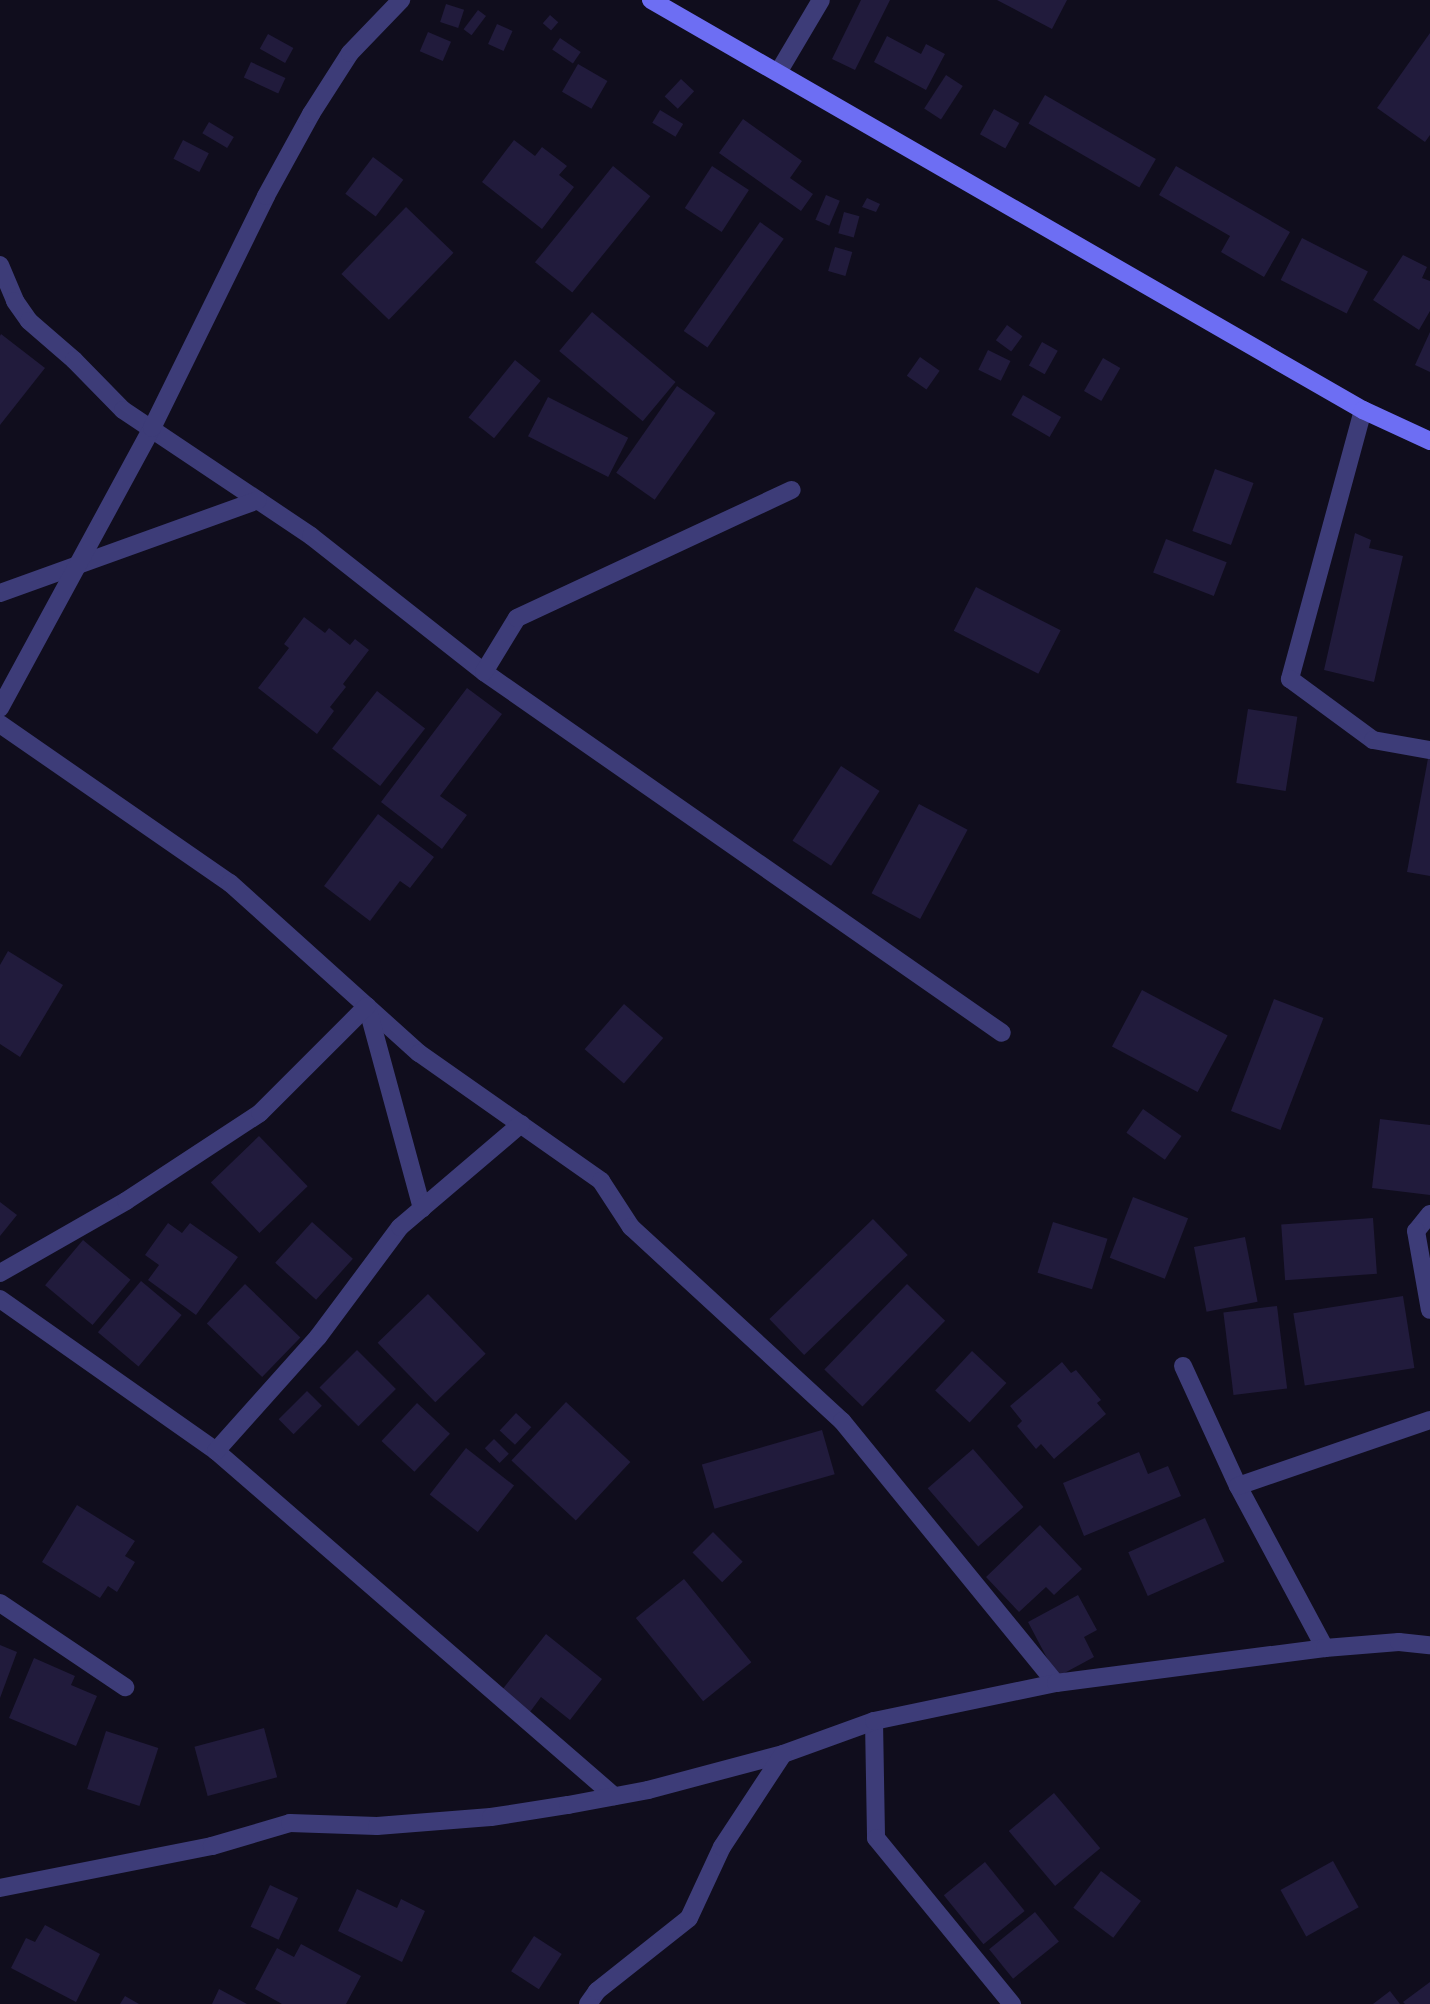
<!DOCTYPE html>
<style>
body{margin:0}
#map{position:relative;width:1430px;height:2004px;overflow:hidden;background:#100d1d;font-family:"Noto Sans",sans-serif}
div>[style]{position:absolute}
.building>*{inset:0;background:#211b3c;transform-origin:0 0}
.street>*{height:18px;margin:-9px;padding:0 9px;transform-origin:9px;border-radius:9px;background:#3d3c78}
.secondary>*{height:18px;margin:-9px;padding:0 9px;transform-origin:9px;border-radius:9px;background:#6d6ef3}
span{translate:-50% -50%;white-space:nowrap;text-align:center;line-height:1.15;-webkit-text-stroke:5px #100d1d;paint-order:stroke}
</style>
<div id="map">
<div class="building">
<div style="clip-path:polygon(861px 0,890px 0,855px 70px,832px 59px)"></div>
<div style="clip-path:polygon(997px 0,1067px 0,1052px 29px)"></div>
<div style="left:446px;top:4px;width:19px;height:19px;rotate:18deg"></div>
<div style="left:478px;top:10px;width:10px;height:24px;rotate:37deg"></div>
<div style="left:550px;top:15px;width:11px;height:11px;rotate:41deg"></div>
<div style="left:497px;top:24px;width:17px;height:22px;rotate:24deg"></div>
<div style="left:428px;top:32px;width:25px;height:21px;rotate:23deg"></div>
<div style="clip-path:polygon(1430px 33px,1430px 135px,1425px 142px,1377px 108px)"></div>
<div style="left:268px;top:34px;width:29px;height:17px;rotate:29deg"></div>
<div style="clip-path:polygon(887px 36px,921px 54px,926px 44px,945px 54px,926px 90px,874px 62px)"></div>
<div style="left:560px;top:38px;width:25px;height:14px;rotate:34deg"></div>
<div style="left:251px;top:62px;width:38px;height:17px;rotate:25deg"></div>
<div style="left:578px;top:64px;width:34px;height:32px;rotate:30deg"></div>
<div style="left:946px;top:75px;width:20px;height:40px;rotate:33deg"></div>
<div style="left:681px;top:79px;width:18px;height:24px;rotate:43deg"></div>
<div style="left:1045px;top:95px;width:128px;height:33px;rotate:30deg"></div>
<div style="left:994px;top:109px;width:29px;height:29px;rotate:29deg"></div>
<div style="left:660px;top:110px;width:27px;height:15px;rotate:31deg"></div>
<div style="clip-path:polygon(743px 119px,802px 161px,790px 178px,813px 194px,801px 211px,719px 153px)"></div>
<div style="left:209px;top:122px;width:29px;height:13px;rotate:31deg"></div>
<div style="left:183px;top:140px;width:29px;height:21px;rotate:27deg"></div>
<div style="clip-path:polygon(514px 140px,535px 156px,542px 147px,567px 166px,559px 175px,574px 187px,542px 229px,482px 182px)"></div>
<div style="left:373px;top:157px;width:38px;height:46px;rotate:37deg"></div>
<div style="left:613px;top:166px;width:48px;height:124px;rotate:39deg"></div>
<div style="left:712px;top:166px;width:44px;height:50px;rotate:33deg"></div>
<div style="clip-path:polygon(1176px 166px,1290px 232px,1264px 277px,1221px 252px,1230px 236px,1159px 195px)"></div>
<div style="left:826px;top:195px;width:15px;height:27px;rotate:23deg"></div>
<div style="clip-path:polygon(867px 198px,880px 204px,876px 212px,862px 207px)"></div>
<div style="left:406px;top:207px;width:66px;height:93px;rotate:44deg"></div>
<div style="left:844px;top:212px;width:16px;height:22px;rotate:15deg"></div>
<div style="left:760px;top:222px;width:29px;height:133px;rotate:35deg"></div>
<div style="left:1302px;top:238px;width:74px;height:47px;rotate:27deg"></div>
<div style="left:835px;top:247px;width:18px;height:25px;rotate:16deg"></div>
<div style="clip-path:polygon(1403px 255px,1427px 267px,1422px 278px,1430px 281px,1430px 311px,1419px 330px,1373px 300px)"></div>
<div style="left:592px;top:312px;width:109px;height:51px;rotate:40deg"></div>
<div style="left:1007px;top:325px;width:19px;height:19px;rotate:36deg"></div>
<div style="clip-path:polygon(1430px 332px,1430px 372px,1415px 365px)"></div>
<div style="clip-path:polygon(1px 334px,45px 368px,0 425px,0 336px)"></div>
<div style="left:1042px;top:342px;width:18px;height:27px;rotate:29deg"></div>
<div style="left:988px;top:350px;width:25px;height:22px;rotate:26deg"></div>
<div style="left:920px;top:357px;width:24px;height:23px;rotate:35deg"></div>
<div style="left:1103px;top:358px;width:20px;height:38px;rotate:30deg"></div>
<div style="left:515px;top:360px;width:33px;height:74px;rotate:39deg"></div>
<div style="left:677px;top:386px;width:47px;height:106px;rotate:35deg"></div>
<div style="left:1023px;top:395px;width:44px;height:23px;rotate:30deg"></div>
<div style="left:548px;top:397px;width:90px;height:44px;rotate:27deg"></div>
<div style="left:1215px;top:469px;width:41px;height:66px;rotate:20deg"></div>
<div style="clip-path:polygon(1355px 533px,1371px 540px,1369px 548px,1403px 556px,1374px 682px,1324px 670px)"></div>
<div style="left:1166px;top:539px;width:65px;height:36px;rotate:21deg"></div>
<div style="left:976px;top:587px;width:95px;height:49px;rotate:27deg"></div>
<div style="clip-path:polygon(304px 617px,325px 633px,329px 628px,350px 645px,355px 639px,369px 650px,343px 684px,346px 687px,330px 707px,334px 711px,317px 734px,258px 688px,289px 648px,284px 644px)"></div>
<div style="clip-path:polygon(467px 688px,502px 714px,440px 796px,467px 815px,442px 849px,381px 802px)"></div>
<div style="left:377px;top:691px;width:61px;height:73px;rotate:38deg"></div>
<div style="left:1248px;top:709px;width:50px;height:75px;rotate:9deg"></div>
<div style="clip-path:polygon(1429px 753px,1430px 753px,1430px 876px,1407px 872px)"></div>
<div style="left:841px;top:766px;width:46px;height:89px;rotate:33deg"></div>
<div style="left:919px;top:804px;width:55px;height:101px;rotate:28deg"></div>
<div style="clip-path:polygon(378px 814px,434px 857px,410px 888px,400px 881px,370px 921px,324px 886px)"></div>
<div style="clip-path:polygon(8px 951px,63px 985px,20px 1057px,0 1044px,0 965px)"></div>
<div style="left:1142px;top:990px;width:97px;height:64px;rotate:28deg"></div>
<div style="left:1274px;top:999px;width:53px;height:120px;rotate:21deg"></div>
<div style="left:624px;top:1004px;width:52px;height:60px;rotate:41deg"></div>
<div style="left:1143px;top:1109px;width:47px;height:29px;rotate:35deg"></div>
<div style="clip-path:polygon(1380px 1119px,1430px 1125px,1430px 1195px,1372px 1188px)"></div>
<div style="left:259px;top:1136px;width:70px;height:67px;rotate:46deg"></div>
<div style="left:1133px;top:1197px;width:59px;height:65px;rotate:21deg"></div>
<div style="clip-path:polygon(0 1202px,17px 1215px,0 1236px)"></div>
<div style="left:1373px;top:1218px;width:56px;height:92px;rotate:86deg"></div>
<div style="left:873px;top:1219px;width:50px;height:144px;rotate:46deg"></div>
<div style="left:312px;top:1222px;width:55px;height:55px;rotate:42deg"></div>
<div style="left:1053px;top:1222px;width:57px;height:53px;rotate:17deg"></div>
<div style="clip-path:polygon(168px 1223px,182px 1233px,190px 1223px,238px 1257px,196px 1315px,148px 1280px,159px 1265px,145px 1255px)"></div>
<div style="left:1245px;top:1237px;width:66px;height:52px;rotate:79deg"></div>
<div style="left:83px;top:1240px;width:62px;height:59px;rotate:40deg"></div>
<div style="left:141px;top:1281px;width:53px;height:67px;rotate:40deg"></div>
<div style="left:245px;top:1284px;width:77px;height:55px;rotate:44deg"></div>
<div style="left:907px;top:1284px;width:53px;height:119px;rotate:44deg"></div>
<div style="left:428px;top:1294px;width:83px;height:70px;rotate:46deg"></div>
<div style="left:1403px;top:1296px;width:73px;height:111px;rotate:81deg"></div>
<div style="left:1277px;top:1306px;width:83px;height:54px;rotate:83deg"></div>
<div style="left:357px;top:1350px;width:55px;height:53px;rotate:45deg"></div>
<div style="left:972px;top:1351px;width:47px;height:54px;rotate:43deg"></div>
<div style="clip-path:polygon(1062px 1362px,1071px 1373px,1076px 1370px,1101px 1400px,1097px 1403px,1106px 1414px,1054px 1459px,1041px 1444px,1036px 1449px,1017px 1426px,1022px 1421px,1010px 1406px)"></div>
<div style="left:307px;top:1391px;width:21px;height:40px;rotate:45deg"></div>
<div style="left:566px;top:1402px;width:88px;height:80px;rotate:43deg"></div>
<div style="left:417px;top:1403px;width:45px;height:52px;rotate:43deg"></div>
<div style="left:516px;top:1413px;width:21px;height:24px;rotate:43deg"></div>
<div style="left:822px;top:1430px;width:46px;height:125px;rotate:74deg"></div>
<div style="left:494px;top:1439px;width:21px;height:13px;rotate:45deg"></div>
<div style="left:466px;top:1448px;width:61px;height:59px;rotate:38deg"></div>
<div style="left:973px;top:1449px;width:77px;height:60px;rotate:49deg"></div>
<div style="clip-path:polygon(1139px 1452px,1148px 1474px,1168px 1466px,1181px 1496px,1084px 1536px,1063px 1483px)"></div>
<div style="clip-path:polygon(77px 1505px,135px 1541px,125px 1556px,135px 1562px,117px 1592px,108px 1586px,100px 1598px,42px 1562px)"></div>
<div style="left:1205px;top:1518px;width:48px;height:84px;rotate:66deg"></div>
<div style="clip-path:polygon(1040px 1525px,1082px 1569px,1054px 1595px,1046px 1587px,1019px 1612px,986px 1577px)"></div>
<div style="left:713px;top:1532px;width:42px;height:29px;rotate:45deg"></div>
<div style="left:684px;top:1579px;width:107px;height:62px;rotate:51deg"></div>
<div style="clip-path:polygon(1078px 1595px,1097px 1630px,1084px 1637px,1094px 1657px,1057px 1677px,1028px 1622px)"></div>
<div style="clip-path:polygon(546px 1634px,602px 1679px,570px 1720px,541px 1697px,530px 1712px,502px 1690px)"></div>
<div style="clip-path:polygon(0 1645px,17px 1652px,0 1698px)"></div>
<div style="clip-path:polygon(34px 1658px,75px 1676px,71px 1685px,97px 1696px,76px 1746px,9px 1718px)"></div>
<div style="left:264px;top:1728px;width:51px;height:72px;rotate:75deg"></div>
<div style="left:106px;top:1731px;width:55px;height:61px;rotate:18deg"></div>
<div style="left:1054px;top:1793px;width:72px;height:59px;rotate:50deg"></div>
<div style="left:1333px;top:1861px;width:53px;height:60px;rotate:61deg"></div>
<div style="left:985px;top:1862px;width:63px;height:53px;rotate:51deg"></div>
<div style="left:1101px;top:1871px;width:50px;height:46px;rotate:37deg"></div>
<div style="left:270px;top:1885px;width:31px;height:46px;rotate:25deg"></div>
<div style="clip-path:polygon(357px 1889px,397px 1908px,401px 1899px,425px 1911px,402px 1962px,338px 1931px)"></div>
<div style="left:1035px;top:1912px;width:38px;height:59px;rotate:51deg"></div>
<div style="clip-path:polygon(45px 1925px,100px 1954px,76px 2002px,11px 1968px,26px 1938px,35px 1942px)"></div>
<div style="left:534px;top:1936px;width:33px;height:42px;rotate:33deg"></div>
<div style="clip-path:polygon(301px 1944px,361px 1976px,346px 2004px,282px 2004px,255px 1989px,277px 1948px,294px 1957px)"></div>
<div style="clip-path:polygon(1430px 1982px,1430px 2004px,1405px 2004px,1403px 2002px)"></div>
<div style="clip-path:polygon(219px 1989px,247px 2004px,212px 2004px)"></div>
<div style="clip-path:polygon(1390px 1991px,1400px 2004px,1373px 2004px)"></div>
<div style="clip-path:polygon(125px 1996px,139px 2004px,120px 2004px)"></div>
</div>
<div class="street">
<div style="left:779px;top:71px;width:82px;rotate:-59.4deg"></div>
<div style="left:0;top:265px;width:39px;rotate:67deg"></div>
<div style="left:15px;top:301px;width:24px;rotate:55deg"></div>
<div style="left:29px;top:321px;width:60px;rotate:40.9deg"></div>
<div style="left:74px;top:360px;width:70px;rotate:45.6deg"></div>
<div style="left:123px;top:410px;width:226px;rotate:33.8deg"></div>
<div style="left:311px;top:536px;width:220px;rotate:38.2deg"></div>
<div style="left:484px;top:672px;width:631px;rotate:34.87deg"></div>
<div style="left:1363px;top:410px;width:279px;rotate:105.2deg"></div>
<div style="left:1290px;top:679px;width:103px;rotate:36.3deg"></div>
<div style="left:1373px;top:740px;width:58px;rotate:10deg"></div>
<div style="left:0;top:593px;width:274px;rotate:-19.8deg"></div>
<div style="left:484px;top:672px;width:63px;rotate:-58.6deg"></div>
<div style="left:517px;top:618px;width:303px;rotate:-25deg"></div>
<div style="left:0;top:708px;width:319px;rotate:-61.5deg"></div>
<div style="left:152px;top:428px;width:258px;rotate:-63.8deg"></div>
<div style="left:266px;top:196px;width:94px;rotate:-61.2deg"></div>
<div style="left:311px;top:114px;width:72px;rotate:-57.4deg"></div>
<div style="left:350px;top:53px;width:74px;rotate:-46.1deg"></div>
<div style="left:0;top:724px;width:280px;rotate:34.7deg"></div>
<div style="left:230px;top:883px;width:254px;rotate:42deg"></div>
<div style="left:419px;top:1053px;width:223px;rotate:35.1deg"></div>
<div style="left:601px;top:1181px;width:55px;rotate:56.9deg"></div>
<div style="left:631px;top:1227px;width:287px;rotate:42.6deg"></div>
<div style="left:842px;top:1421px;width:338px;rotate:50.8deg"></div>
<div style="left:367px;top:1006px;width:210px;rotate:74.8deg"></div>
<div style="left:1430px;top:1214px;width:22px;rotate:129deg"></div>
<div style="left:1416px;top:1231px;width:80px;rotate:80deg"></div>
<div style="left:0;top:1273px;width:145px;rotate:-29.7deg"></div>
<div style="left:126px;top:1201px;width:160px;rotate:-33.3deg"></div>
<div style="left:260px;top:1113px;width:151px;rotate:-45deg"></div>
<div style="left:0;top:1299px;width:264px;rotate:35.1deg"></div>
<div style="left:216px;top:1451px;width:527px;rotate:40.92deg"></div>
<div style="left:1183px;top:1366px;width:132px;rotate:65.4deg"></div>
<div style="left:1238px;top:1486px;width:184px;rotate:61.8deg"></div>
<div style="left:216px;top:1451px;width:153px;rotate:-48.2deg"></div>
<div style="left:318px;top:1337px;width:137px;rotate:-53.3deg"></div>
<div style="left:400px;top:1227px;width:159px;rotate:-40.4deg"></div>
<div style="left:1238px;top:1486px;width:203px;rotate:-19deg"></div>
<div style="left:0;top:1603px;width:151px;rotate:33.9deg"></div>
<div style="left:874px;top:1721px;width:117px;rotate:89deg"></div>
<div style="left:876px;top:1838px;width:215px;rotate:50.7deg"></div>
<div style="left:0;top:1888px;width:216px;rotate:-11.2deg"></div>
<div style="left:212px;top:1846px;width:81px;rotate:-16.4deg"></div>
<div style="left:290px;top:1823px;width:87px;rotate:2deg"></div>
<div style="left:377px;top:1826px;width:114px;rotate:-4.5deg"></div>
<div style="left:491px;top:1817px;width:78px;rotate:-8.9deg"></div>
<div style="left:568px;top:1805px;width:81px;rotate:-10.6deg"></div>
<div style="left:648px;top:1790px;width:140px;rotate:-14.9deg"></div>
<div style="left:783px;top:1754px;width:97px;rotate:-19.9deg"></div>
<div style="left:874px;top:1721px;width:186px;rotate:-11.8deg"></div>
<div style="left:1056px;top:1683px;width:271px;rotate:-7.4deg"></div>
<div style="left:1325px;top:1648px;width:74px;rotate:-4.6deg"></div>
<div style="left:1399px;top:1642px;width:31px;rotate:6deg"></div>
<div style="left:588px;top:2004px;width:16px;rotate:-55deg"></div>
<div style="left:597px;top:1991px;width:117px;rotate:-38.4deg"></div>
<div style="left:689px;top:1918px;width:78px;rotate:-65.1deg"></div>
<div style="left:722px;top:1847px;width:111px;rotate:-56.7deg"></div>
</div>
<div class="secondary">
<div style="left:651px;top:0;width:822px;rotate:29.94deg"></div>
<div style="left:1363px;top:410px;width:74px;rotate:24.8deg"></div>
</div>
</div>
